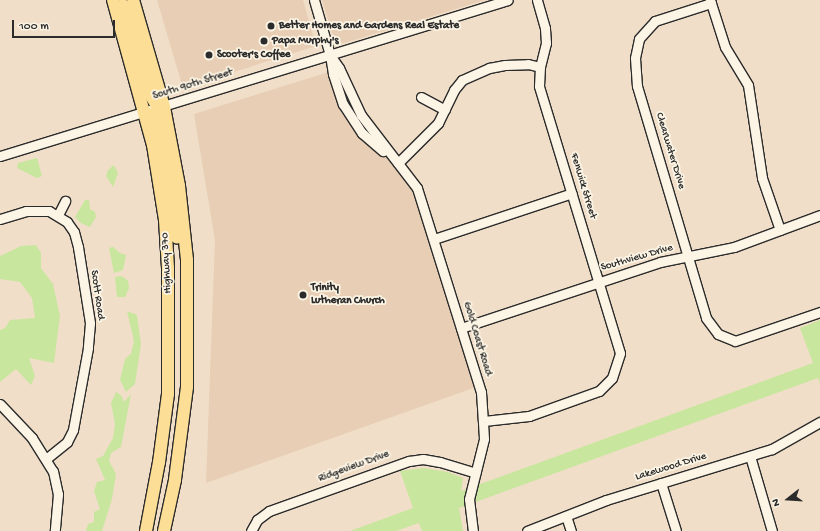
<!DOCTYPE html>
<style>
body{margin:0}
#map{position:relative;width:820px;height:531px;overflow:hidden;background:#f0dec8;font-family:"Gochi Hand",sans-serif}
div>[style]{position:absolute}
.built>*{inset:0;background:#e7ceb4}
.green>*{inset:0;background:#c9e69e}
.roads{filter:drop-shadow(1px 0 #2b2b2b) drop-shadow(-1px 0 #2b2b2b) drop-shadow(0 1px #2b2b2b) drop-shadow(0 -1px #2b2b2b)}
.minor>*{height:9px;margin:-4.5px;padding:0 4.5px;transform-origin:4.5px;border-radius:4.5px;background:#fcf5e5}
.highway>*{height:12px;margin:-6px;padding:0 6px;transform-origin:6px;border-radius:6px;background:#fdde96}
.dots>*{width:11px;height:11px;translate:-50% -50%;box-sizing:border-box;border:2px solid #fcf5e5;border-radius:50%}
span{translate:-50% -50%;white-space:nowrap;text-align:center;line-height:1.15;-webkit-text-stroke:3.5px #fcf5e5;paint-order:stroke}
.poi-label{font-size:11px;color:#2b2b2b;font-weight:700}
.left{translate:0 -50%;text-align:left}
.street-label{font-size:11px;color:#2b2b2b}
.north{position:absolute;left:768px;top:479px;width:40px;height:40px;-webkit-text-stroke:3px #fcf5e5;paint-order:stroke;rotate:253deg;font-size:11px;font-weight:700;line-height:16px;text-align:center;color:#2b2b2b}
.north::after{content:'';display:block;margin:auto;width:14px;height:18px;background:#2b2b2b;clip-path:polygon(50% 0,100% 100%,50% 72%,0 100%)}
.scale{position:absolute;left:12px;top:20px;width:103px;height:18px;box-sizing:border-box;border:2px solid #2b2b2b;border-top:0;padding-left:5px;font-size:12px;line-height:14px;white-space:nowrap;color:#2b2b2b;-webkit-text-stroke:3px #fcf5e5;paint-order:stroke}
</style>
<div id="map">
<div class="built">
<div style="clip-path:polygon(157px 0,303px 0,316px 46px,183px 88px)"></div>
<div style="clip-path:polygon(322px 0,485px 0,344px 43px,335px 42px)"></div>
<div style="clip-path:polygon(332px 71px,348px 114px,412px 179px,479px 386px,206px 483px,215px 240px,194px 114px)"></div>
</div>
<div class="green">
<div style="clip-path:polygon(37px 158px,42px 176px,37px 178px,17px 168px,18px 163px)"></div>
<div style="clip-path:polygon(114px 165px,118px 173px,113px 187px,106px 176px,108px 170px)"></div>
<div style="clip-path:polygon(85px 200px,89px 200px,90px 209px,95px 212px,96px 217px,90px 227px,81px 223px,75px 217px)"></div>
<div style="clip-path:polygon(36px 245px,41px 253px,41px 268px,53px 284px,60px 316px,54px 363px,29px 358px,35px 376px,31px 385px,16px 369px,0 382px,0 330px,5px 328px,10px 320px,35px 318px,32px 298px,20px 282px,0 279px,0 256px,21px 246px)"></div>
<div style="clip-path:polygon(113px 247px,120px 253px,126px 255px,123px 270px,114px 273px,109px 248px)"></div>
<div style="clip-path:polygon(122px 276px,128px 281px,129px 288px,125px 297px,117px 297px,115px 277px)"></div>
<div style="clip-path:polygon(127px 311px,137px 315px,141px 344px,135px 384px,126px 392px,120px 380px,125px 359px,131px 354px,134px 341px)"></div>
<div style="clip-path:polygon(820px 320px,820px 383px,818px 378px,459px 508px,463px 531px,422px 531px,419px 523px,396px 531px,350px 531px,413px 508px,400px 471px,424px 468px,448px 472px,463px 478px,461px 491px,813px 363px,800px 328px)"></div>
<div style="clip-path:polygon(116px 392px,121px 395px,124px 402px,131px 394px,121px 447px,111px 453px,109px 461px,116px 474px,112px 499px,102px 531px,86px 531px,88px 524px,94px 522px,94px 512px,100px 509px,94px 491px,97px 482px,105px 480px,96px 459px,103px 456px,113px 438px,115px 424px,111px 403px)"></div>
</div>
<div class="roads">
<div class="minor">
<div style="left:314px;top:0;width:57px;rotate:73.8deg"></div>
<div style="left:330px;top:55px;width:19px;rotate:81deg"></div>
<div style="left:333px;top:74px;width:32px;rotate:72deg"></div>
<div style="left:343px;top:104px;width:35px;rotate:57deg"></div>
<div style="left:362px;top:133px;width:28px;rotate:41deg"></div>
<div style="left:710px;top:0;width:49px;rotate:72.3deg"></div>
<div style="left:725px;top:47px;width:44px;rotate:58.8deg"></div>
<div style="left:748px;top:85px;width:94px;rotate:81.4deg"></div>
<div style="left:762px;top:178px;width:55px;rotate:70.9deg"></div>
<div style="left:711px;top:3px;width:59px;rotate:162.2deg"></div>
<div style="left:655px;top:21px;width:24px;rotate:132deg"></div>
<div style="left:639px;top:39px;width:19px;rotate:102deg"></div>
<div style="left:635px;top:58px;width:28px;rotate:86deg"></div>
<div style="left:637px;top:86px;width:242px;rotate:73.4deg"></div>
<div style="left:706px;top:318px;width:20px;rotate:53deg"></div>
<div style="left:718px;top:334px;width:18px;rotate:22deg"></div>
<div style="left:735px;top:341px;width:90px;rotate:-18.8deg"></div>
<div style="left:330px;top:55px;width:16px;rotate:55deg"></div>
<div style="left:339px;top:68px;width:52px;rotate:64.9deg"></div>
<div style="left:361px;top:115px;width:92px;rotate:52.5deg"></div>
<div style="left:417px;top:188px;width:214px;rotate:72.6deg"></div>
<div style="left:481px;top:392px;width:47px;rotate:86.3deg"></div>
<div style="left:484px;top:439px;width:62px;rotate:104deg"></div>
<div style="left:469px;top:499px;width:32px;rotate:83deg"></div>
<div style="left:421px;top:97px;width:27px;rotate:28deg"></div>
<div style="left:0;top:156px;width:531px;rotate:-17.07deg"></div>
<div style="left:398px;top:163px;width:57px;rotate:-45deg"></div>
<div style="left:438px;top:123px;width:37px;rotate:-64deg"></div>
<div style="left:454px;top:90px;width:13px;rotate:-51deg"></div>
<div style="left:462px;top:80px;width:30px;rotate:-24deg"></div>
<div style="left:489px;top:68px;width:16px;rotate:-11deg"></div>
<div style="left:505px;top:65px;width:23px;rotate:-2deg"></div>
<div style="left:528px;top:64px;width:12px;rotate:14deg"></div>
<div style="left:58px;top:215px;width:16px;rotate:-63deg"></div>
<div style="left:0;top:219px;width:27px;rotate:-17deg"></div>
<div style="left:26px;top:211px;width:23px"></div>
<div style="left:49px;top:211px;width:21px;rotate:31deg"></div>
<div style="left:67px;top:222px;width:12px;rotate:55deg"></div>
<div style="left:74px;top:232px;width:16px;rotate:75deg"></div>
<div style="left:78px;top:247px;width:77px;rotate:81deg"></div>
<div style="left:90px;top:323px;width:25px;rotate:95deg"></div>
<div style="left:88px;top:348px;width:83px;rotate:100.4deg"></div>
<div style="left:73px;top:430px;width:13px;rotate:117deg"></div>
<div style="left:67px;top:442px;width:26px;rotate:141deg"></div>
<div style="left:434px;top:239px;width:145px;rotate:-18.4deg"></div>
<div style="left:461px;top:328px;width:210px;rotate:-18.3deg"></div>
<div style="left:660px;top:262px;width:76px;rotate:-11.5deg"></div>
<div style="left:734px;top:247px;width:92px;rotate:-20.4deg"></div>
<div style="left:0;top:404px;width:47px;rotate:46.7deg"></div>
<div style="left:32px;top:438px;width:39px;rotate:58deg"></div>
<div style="left:53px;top:471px;width:24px;rotate:78deg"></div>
<div style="left:58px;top:494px;width:37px;rotate:95deg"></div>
<div style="left:484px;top:421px;width:45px;rotate:-6.3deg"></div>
<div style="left:529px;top:416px;width:74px;rotate:-19.7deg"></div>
<div style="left:599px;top:391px;width:18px;rotate:-45deg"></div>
<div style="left:612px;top:378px;width:26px;rotate:-72deg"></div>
<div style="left:620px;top:353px;width:279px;rotate:-106.9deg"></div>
<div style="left:539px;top:86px;width:19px;rotate:-87deg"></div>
<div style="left:540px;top:67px;width:25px;rotate:-76deg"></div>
<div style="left:546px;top:43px;width:15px;rotate:-94deg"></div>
<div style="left:545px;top:28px;width:29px;rotate:-106deg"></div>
<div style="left:750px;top:456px;width:78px;rotate:73.7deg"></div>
<div style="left:661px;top:483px;width:50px;rotate:72.6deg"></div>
<div style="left:566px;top:516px;width:16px;rotate:72deg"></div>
<div style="left:251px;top:531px;width:13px;rotate:-61deg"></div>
<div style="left:257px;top:520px;width:15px;rotate:-37deg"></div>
<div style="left:269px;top:511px;width:149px;rotate:-19.7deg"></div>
<div style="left:409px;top:461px;width:14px;rotate:-8deg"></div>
<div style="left:423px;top:459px;width:17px;rotate:10deg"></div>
<div style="left:440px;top:462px;width:37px;rotate:17deg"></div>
<div style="left:527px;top:531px;width:85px;rotate:-21.4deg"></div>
<div style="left:606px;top:500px;width:174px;rotate:-17.1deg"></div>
<div style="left:772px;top:449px;width:55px;rotate:-29.4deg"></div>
</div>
<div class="highway">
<div style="left:113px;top:0;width:150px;rotate:74.6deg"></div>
<div style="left:153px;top:145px;width:76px;rotate:80.9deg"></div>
<div style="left:165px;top:220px;width:48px;rotate:86.4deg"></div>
<div style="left:168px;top:268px;width:126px;rotate:90deg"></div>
<div style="left:168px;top:394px;width:69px;rotate:97.5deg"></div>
<div style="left:159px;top:462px;width:70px;rotate:100.7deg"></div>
<div style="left:133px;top:0;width:111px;rotate:73.8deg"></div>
<div style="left:164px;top:107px;width:80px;rotate:79.2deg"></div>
<div style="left:179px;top:186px;width:74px;rotate:83.8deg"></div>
<div style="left:187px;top:260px;width:127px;rotate:90deg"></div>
<div style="left:187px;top:387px;width:94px;rotate:97.4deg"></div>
<div style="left:175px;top:480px;width:52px;rotate:102.2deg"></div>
<div style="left:123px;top:5px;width:93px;rotate:73.1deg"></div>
<div style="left:150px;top:94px;width:16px;rotate:60deg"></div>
<div style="left:145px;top:112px;width:11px;rotate:27deg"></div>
<div style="left:155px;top:117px;width:12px;rotate:70deg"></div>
<div style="left:159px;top:128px;width:111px;rotate:80.7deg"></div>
</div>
</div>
<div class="dots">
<div style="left:271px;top:26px;background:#2b2b2b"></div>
<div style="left:264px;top:41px;background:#2b2b2b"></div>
<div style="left:209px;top:55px;background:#2b2b2b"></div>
<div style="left:303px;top:295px;background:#2b2b2b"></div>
</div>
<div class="poi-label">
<span class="left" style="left:279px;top:26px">Better Homes and Gardens Real Estate</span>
<span class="left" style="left:272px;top:41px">Papa Murphy's</span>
<span class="left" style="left:217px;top:55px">Scooter's Coffee</span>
<span class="left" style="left:311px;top:295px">Trinity<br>Lutheran Church</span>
</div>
<div class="street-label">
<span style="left:193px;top:85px;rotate:-17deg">South 90th Street</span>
<span style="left:670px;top:151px;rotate:73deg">Clearwater Drive</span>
<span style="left:583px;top:186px;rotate:73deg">Fenwick Street</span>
<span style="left:637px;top:258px;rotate:-16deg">Southview Drive</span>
<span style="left:167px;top:263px;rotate:-93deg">Highway 370</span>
<span style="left:97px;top:295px;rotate:82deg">Scott Road</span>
<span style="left:477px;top:339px;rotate:73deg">Gold Coast Road</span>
<span style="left:354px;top:467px;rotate:-20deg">Ridgeview Drive</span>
<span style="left:671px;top:467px;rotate:-17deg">Lakewood Drive</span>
</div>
<div class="north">N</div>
<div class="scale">100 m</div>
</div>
